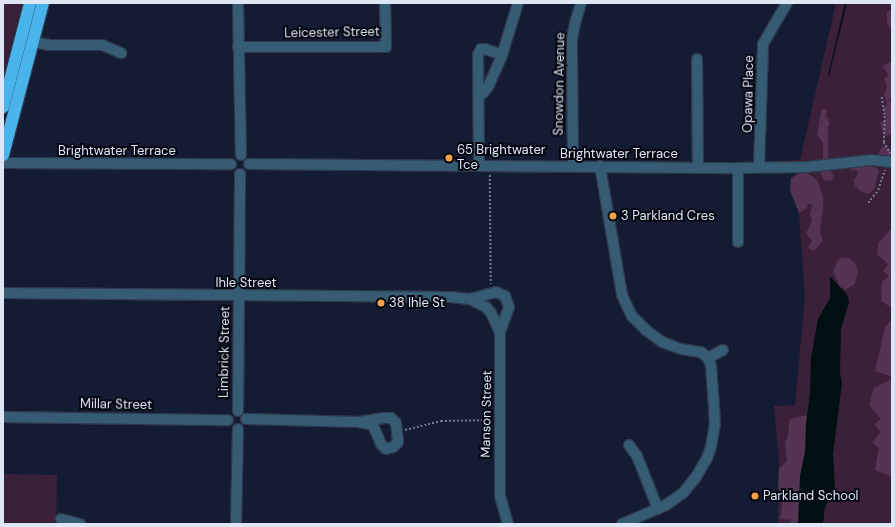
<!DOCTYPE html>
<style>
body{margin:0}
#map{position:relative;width:895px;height:527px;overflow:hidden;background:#131c32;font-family:"DM Sans",sans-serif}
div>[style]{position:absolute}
.green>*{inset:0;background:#3a2038;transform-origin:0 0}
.forest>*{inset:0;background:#543452}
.water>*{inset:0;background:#001012}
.path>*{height:1.5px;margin-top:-0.75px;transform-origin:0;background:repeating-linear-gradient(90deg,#737c8e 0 2px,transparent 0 4px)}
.roads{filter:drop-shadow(1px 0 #2f384d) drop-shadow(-1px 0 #2f384d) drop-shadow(0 1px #2f384d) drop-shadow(0 -1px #2f384d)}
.minor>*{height:10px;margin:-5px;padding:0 5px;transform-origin:5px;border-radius:5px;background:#355c72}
.highway>*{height:12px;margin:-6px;padding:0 6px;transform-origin:6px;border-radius:6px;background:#49b4eb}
.dots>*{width:11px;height:11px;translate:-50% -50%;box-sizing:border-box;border:2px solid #040710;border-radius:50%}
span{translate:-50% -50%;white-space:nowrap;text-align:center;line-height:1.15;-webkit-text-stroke:4px #040710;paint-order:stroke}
.street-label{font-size:13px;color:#dee5f4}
.poi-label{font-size:13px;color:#dee5f4}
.left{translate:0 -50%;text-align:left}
.frame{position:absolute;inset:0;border:4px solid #dee5f4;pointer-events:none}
</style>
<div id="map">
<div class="green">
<div style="clip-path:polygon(3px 3px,22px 3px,3px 78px)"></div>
<div style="clip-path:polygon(836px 3px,892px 3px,892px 524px,778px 524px,779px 461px,774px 406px,795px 405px,805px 296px,796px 172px,774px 174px,774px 161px,800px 160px)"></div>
<div style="left:3px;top:474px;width:54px;height:50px;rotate:1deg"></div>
</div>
<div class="forest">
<div style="clip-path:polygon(892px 10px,892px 31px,887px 23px,887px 12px)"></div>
<div style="clip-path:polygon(890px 62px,892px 65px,892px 99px,889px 99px,892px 106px,892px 135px,884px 136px,880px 123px,887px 118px,883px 108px,887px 105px,884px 94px,887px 87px,884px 79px,888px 75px,883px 66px)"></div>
<div style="clip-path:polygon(823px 109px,827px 110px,826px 116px,830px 123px,828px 127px,828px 159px,823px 159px,823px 143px,817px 135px,821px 111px)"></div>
<div style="clip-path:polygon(882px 146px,890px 149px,892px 156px,886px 159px,878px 155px)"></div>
<div style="clip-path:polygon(862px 165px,872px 166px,879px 170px,874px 189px,869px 194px,860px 191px,855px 186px,854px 180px,858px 174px,857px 170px,850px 171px,853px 166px)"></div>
<div style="clip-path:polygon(824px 169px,829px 170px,834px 175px,831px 181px,824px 180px,820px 173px)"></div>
<div style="clip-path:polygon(803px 170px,817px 180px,823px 197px,823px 208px,820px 231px,823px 241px,814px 251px,808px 248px,812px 241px,806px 233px,812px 221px,810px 215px,812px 205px,808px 204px,807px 208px,799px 213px,790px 190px,791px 178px)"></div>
<div style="clip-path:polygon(892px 221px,892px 308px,881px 301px,882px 282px,889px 276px,883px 271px,888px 264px,877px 254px,878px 243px,892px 228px)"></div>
<div style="clip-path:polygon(842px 258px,849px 258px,856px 264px,858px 271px,855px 284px,845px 290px,845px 289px,840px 287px,833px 272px,837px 261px)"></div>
<div style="clip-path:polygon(892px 319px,892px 377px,875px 371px,885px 327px)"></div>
<div style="clip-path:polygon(892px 379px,892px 477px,875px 470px,879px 448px,872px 442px,881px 432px,874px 424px,881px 419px,869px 405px,874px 388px)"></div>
<div style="clip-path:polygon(808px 415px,814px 442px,801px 522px,789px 524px,791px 520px,780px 519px,782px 505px,778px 484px,779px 469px,787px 461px,785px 442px,788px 436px,790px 419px)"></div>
</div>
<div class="water">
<div style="clip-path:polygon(845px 3px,847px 3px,829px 76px,828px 76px)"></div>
<div style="clip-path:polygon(830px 276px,848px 296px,849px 302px,841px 329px,840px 373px,842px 383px,833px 454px,835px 485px,825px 508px,823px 524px,798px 524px,800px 476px,805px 452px,806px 423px,810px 394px,811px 358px,818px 319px,830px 298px)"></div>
</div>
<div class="path">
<div style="left:882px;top:97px;width:19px;rotate:81deg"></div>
<div style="left:885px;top:116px;width:26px;rotate:92deg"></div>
<div style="left:884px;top:142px;width:13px;rotate:61deg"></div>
<div style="left:490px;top:175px;width:109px;rotate:89.5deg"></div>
<div style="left:868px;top:203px;width:16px;rotate:-52deg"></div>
<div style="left:878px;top:190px;width:21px;rotate:-71deg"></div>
<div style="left:405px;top:430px;width:37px;rotate:-14deg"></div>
<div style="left:441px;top:421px;width:52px;rotate:-1.1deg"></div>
</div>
<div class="roads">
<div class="minor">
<div style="left:238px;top:3px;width:152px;rotate:88.9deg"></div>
<div style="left:33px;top:42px;width:17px;rotate:10deg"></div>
<div style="left:50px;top:45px;width:52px"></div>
<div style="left:102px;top:45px;width:21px;rotate:23deg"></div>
<div style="left:238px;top:47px;width:148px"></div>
<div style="left:386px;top:47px;width:44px;rotate:-91.3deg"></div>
<div style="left:697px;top:59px;width:108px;rotate:89.5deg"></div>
<div style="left:478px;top:93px;width:5px"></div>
<div style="left:483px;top:93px;width:8px;rotate:-50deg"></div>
<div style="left:488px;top:87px;width:35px;rotate:-66deg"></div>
<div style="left:502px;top:55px;width:54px;rotate:-72.9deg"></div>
<div style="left:3px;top:163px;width:228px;rotate:0.3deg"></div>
<div style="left:249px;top:164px;width:489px;rotate:0.5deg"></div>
<div style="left:738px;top:168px;width:68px;rotate:-0.8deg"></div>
<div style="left:806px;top:167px;width:66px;rotate:-6.1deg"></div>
<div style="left:872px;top:160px;width:20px;rotate:6deg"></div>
<div style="left:479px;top:166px;width:111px;rotate:-90.5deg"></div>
<div style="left:478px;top:55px;width:7px;rotate:-63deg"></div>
<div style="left:481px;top:49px;width:4px"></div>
<div style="left:485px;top:49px;width:18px;rotate:19deg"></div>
<div style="left:573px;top:166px;width:127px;rotate:-90.5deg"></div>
<div style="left:572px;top:39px;width:16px;rotate:-79deg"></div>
<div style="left:575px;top:23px;width:21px;rotate:-73deg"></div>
<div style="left:600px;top:166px;width:131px;rotate:80.3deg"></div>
<div style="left:622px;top:295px;width:23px;rotate:65deg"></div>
<div style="left:632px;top:316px;width:20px;rotate:45deg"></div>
<div style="left:646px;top:330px;width:20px;rotate:37deg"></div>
<div style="left:662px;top:342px;width:20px;rotate:20deg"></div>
<div style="left:681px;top:349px;width:20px;rotate:9deg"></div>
<div style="left:701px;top:352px;width:9px;rotate:41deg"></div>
<div style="left:708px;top:358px;width:9px;rotate:69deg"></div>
<div style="left:711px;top:366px;width:41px;rotate:85.8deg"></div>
<div style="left:714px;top:407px;width:17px;rotate:87deg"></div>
<div style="left:715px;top:424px;width:23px;rotate:100deg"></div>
<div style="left:711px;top:447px;width:12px;rotate:110deg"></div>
<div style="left:707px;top:458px;width:22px;rotate:120deg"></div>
<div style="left:696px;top:477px;width:21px;rotate:129deg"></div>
<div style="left:683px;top:493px;width:21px;rotate:145deg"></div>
<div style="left:666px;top:505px;width:48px;rotate:156.6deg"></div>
<div style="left:759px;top:167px;width:123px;rotate:-88.1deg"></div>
<div style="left:763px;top:44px;width:48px;rotate:-59.7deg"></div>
<div style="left:738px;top:168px;width:74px;rotate:90deg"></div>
<div style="left:3px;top:293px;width:448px;rotate:0.5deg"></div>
<div style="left:451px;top:297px;width:19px;rotate:6deg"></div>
<div style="left:470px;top:299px;width:18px;rotate:27deg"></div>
<div style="left:486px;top:307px;width:8px;rotate:50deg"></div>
<div style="left:491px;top:313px;width:21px;rotate:65deg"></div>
<div style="left:500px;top:332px;width:164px;rotate:90deg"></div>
<div style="left:500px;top:496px;width:29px;rotate:74deg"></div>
<div style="left:470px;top:299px;width:27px;rotate:-15deg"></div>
<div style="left:496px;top:292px;width:10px;rotate:24deg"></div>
<div style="left:505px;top:296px;width:12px;rotate:70deg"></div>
<div style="left:509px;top:307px;width:27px;rotate:110deg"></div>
<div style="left:708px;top:358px;width:17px;rotate:-28deg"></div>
<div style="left:238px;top:411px;width:237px;rotate:-89.5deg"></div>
<div style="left:3px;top:417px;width:225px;rotate:0.8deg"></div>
<div style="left:246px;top:419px;width:113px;rotate:1.5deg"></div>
<div style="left:359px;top:422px;width:14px;rotate:12deg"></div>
<div style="left:373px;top:425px;width:21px;rotate:67deg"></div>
<div style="left:381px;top:444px;width:7px;rotate:45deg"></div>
<div style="left:386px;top:449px;width:7px;rotate:-16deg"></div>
<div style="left:393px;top:447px;width:7px;rotate:-45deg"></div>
<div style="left:398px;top:442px;width:19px;rotate:-96deg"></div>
<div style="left:396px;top:423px;width:7px;rotate:-135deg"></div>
<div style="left:391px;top:418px;width:7px;rotate:180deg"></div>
<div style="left:384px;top:418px;width:25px;rotate:171deg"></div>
<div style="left:629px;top:445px;width:14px;rotate:54deg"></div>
<div style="left:637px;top:456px;width:57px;rotate:68.4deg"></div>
<div style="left:61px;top:519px;width:20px;rotate:15deg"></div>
<div style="left:236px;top:524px;width:95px;rotate:-88.8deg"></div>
</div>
<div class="highway">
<div style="left:3px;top:107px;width:107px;rotate:-75.4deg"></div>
<div style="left:3px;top:155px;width:157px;rotate:-75.3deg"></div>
</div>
</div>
<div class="dots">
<div style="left:449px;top:158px;background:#f7a148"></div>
<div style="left:613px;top:216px;background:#f7a148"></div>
<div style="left:381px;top:303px;background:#f7a148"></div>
<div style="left:755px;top:496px;background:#f7a148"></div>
</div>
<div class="street-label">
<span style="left:332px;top:33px;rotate:-1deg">Leicester Street</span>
<span style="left:560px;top:84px;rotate:-89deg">Snowdon Avenue</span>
<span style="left:749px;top:94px;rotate:-89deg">Opawa Place</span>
<span style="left:117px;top:151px">Brightwater Terrace</span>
<span style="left:619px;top:154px">Brightwater Terrace</span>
<span style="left:246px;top:283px">Ihle Street</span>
<span style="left:225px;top:352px;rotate:-89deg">Limbrick Street</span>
<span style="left:116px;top:405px;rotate:1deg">Millar Street</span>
<span style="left:487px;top:414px;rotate:-89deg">Manson Street</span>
</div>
<div class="poi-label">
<span class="left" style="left:457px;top:158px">65 Brightwater<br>Tce</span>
<span class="left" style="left:621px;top:216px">3 Parkland Cres</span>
<span class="left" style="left:389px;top:303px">38 Ihle St</span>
<span class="left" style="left:763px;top:496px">Parkland School</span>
</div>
<div class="frame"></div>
</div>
